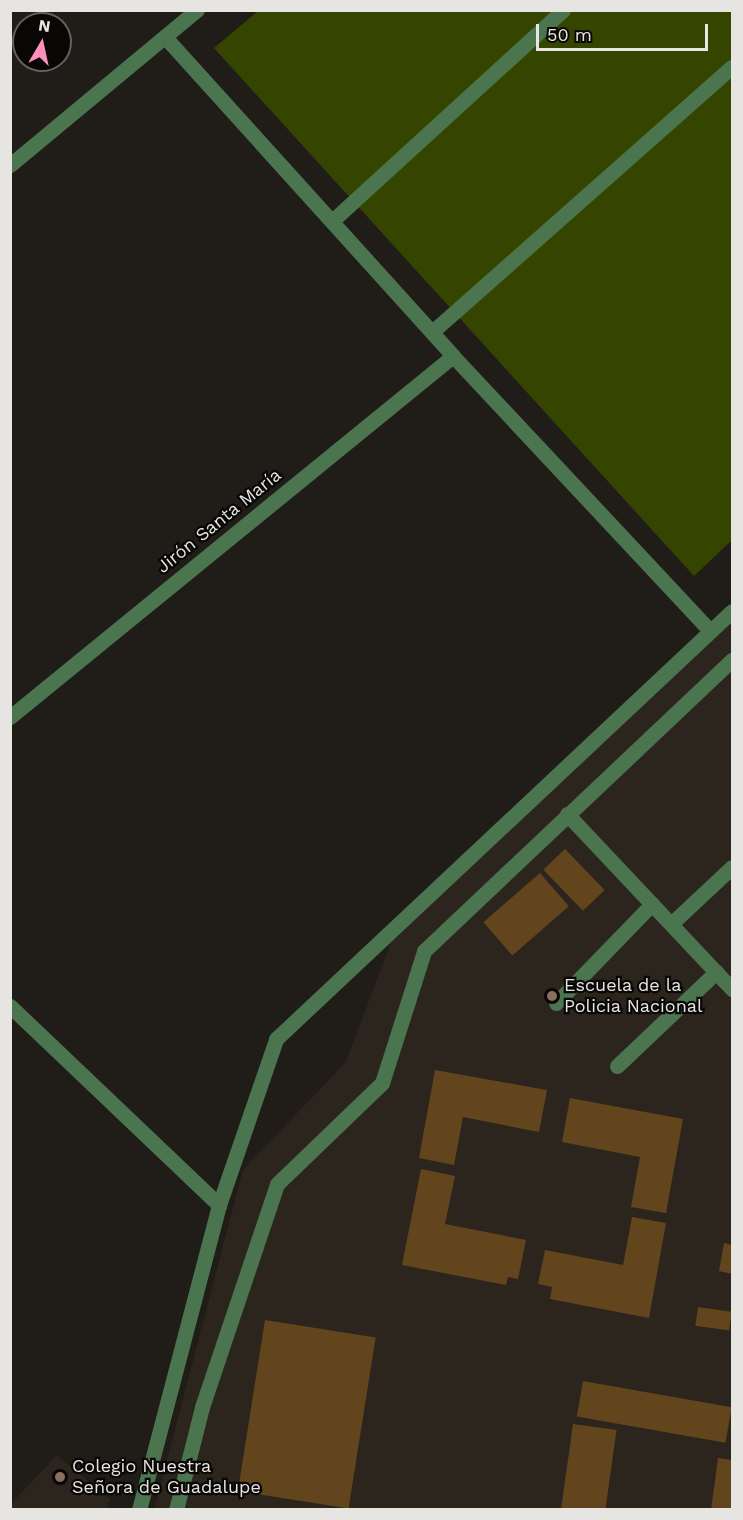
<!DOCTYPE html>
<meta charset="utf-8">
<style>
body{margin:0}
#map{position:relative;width:743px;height:1520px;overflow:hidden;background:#201d19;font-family:"Work Sans",sans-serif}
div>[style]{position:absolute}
.built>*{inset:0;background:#2c251d}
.green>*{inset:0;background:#354500}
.building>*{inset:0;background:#62451d;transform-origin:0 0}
.minor>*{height:15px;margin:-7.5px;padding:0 7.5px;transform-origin:7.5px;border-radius:7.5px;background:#4a754e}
.dots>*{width:16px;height:16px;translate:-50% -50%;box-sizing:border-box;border:3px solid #090706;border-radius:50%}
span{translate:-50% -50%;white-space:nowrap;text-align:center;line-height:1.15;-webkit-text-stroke:4.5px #090706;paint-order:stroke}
.street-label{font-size:18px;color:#e7e5e2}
.poi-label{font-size:18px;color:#e7e5e2}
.left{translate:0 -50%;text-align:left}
.frame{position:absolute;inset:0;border:12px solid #e7e5e2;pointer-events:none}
.north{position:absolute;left:12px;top:12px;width:60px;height:60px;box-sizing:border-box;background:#090706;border:2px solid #62605e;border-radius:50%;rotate:9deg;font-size:16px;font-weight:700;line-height:24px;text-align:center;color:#e7e5e2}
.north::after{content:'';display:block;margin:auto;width:21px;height:27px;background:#ff8eba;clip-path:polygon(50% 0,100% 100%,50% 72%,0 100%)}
.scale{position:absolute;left:536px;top:24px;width:172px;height:27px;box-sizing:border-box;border:3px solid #e7e5e2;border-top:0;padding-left:8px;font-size:18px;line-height:21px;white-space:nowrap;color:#e7e5e2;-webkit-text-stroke:4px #090706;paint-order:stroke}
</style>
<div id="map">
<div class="built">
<div style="clip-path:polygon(732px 612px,732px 1509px,154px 1510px,243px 1170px,346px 1062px,396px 929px)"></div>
<div style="clip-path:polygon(57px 1455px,110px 1499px,107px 1509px,11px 1509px,11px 1504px)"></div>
</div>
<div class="green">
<div style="clip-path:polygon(258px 11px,732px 11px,732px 540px,694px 576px,214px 48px)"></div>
</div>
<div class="building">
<div style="left:565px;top:849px;width:57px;height:30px;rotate:46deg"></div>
<div style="left:540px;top:873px;width:44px;height:75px;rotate:49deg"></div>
<div style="clip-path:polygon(435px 1070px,547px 1090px,539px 1132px,463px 1117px,454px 1165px,419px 1158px)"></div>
<div style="clip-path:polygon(570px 1098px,683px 1119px,666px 1213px,631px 1207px,640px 1157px,562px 1142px)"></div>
<div style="clip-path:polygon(421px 1169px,455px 1176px,445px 1224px,526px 1240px,518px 1279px,508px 1277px,506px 1285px,402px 1265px)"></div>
<div style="clip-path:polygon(632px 1217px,666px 1223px,649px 1318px,550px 1299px,552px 1287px,538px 1284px,545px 1250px,623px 1265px)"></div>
<div style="clip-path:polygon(724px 1243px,732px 1245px,732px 1274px,719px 1271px)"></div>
<div style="left:698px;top:1307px;width:34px;height:19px;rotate:8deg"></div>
<div style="left:265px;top:1320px;width:112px;height:173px;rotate:9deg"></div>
<div style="left:583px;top:1381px;width:151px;height:36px;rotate:10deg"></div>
<div style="left:573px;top:1424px;width:44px;height:87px;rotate:8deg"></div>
<div style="clip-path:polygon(718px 1458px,732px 1460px,732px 1510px,711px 1510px)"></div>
</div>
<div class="minor">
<div style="left:165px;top:37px;width:430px;rotate:47.9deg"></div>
<div style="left:453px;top:356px;width:376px;rotate:46.9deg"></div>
<div style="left:10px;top:165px;width:243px;rotate:-39.7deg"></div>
<div style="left:332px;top:221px;width:313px;rotate:-42.4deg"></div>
<div style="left:432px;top:332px;width:400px;rotate:-41.5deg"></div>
<div style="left:10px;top:717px;width:571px;rotate:-39.18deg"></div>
<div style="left:567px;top:814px;width:241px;rotate:46.7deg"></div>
<div style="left:671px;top:924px;width:83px;rotate:-43.1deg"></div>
<div style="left:556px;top:1003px;width:138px;rotate:-45.9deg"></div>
<div style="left:10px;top:1006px;width:289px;rotate:43.6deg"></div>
<div style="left:617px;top:1066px;width:137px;rotate:-43.5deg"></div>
<div style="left:139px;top:1510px;width:315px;rotate:-75.3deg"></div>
<div style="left:219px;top:1205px;width:176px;rotate:-71deg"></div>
<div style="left:276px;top:1039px;width:625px;rotate:-43.19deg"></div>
<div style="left:176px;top:1510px;width:106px;rotate:-75.8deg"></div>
<div style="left:202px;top:1407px;width:235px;rotate:-71.4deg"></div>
<div style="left:277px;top:1184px;width:146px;rotate:-43.9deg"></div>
<div style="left:382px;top:1083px;width:139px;rotate:-72.3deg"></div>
<div style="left:424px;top:951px;width:424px;rotate:-43.4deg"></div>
</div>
<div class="dots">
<div style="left:552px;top:996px;background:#8d6e63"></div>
<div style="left:60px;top:1477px;background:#8d6e63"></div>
</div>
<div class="street-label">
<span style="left:219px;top:521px;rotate:-39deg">Jirón Santa María</span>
</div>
<div class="poi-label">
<span class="left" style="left:564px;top:996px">Escuela de la<br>Policia Nacional</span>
<span class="left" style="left:72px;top:1477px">Colegio Nuestra<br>Señora de Guadalupe</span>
</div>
<div class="frame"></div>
<div class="north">N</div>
<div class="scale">50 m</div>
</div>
